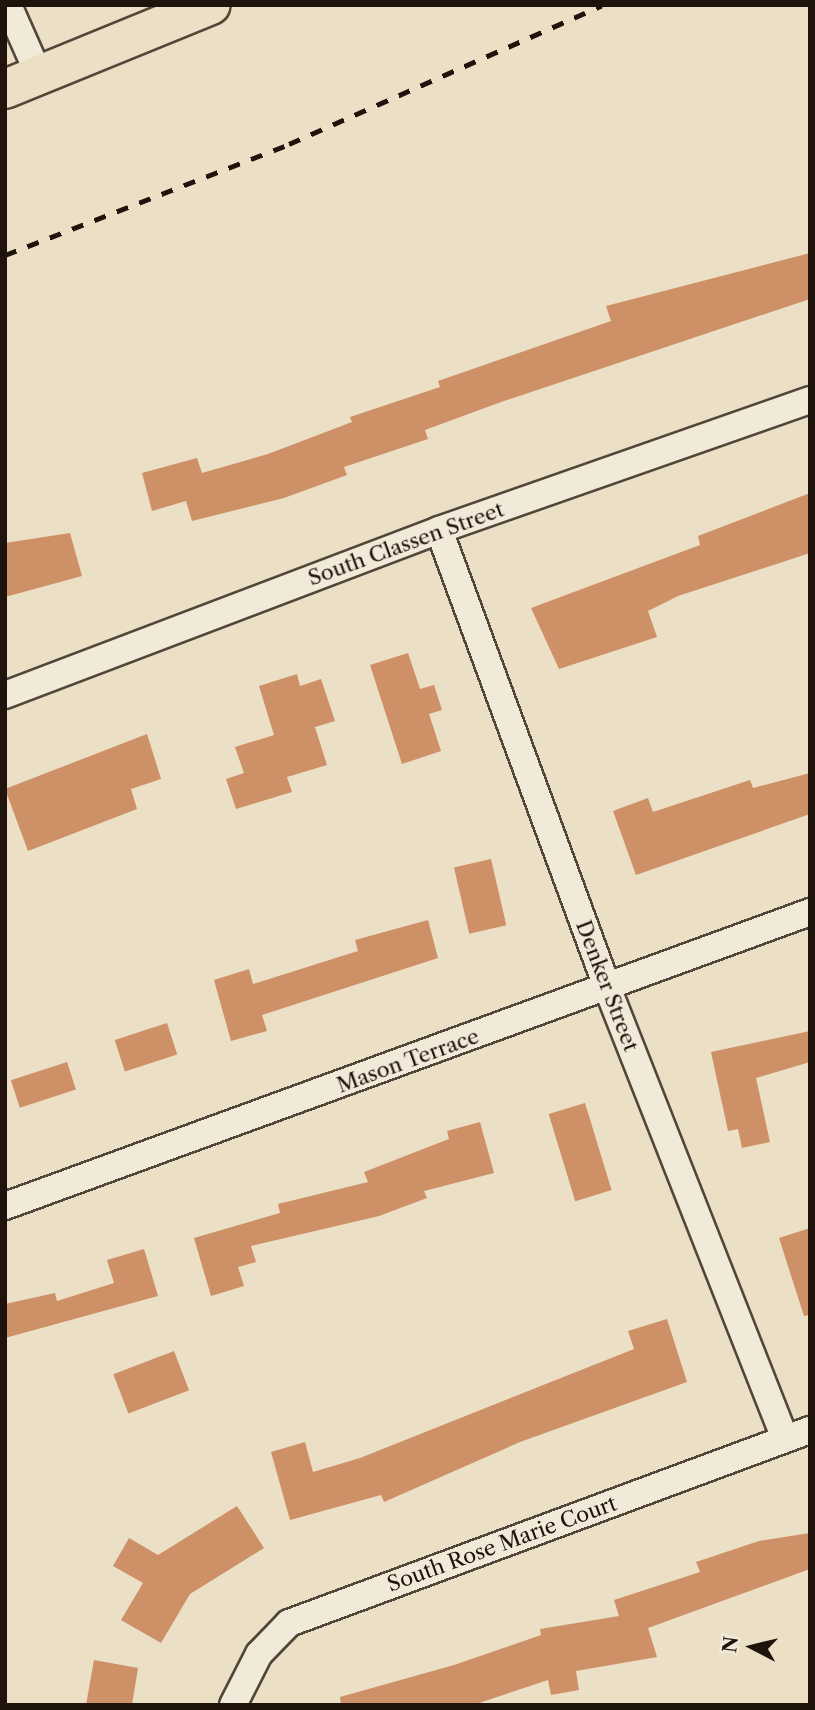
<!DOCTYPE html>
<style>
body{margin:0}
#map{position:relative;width:815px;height:1710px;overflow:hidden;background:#ebdfc5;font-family:"Libre Caslon Text",serif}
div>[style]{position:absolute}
.building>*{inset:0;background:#ce9067;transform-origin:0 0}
.roads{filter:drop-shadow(2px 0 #52463a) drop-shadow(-2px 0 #52463a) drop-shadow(0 2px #52463a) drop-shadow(0 -2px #52463a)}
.minor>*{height:26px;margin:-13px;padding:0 13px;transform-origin:13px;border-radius:13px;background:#f2ead9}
.primary>*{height:38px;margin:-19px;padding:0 19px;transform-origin:19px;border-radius:19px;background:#ebdfc5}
.rail>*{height:5px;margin-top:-2.5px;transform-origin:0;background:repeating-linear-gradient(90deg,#1f130b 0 12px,transparent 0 24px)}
span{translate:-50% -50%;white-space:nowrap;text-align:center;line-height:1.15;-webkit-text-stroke:5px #f2ead9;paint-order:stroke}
.street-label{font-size:21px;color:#1f130b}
.frame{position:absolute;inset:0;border:7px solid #1f130b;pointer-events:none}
.north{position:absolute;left:717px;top:1612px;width:70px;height:70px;-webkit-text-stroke:5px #f2ead9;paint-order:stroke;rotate:277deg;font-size:19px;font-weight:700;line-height:28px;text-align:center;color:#1f130b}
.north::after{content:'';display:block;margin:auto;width:24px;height:32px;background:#1f130b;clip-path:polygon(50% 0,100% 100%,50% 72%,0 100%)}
</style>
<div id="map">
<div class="building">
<div style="clip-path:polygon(810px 253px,810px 299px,501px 402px,425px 430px,428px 439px,344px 467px,347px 475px,284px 498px,192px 521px,186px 501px,152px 511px,142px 473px,197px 458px,202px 473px,268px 454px,352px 422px,350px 417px,440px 387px,438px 381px,611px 321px,606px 306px)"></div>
<div style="clip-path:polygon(810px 493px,810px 553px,678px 596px,648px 611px,657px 637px,559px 669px,531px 608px,700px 545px,698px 536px)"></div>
<div style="clip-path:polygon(70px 533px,82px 576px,5px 597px,5px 543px)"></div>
<div style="clip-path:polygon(408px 653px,420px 689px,434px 685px,442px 710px,429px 714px,441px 751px,402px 764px,370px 665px)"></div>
<div style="clip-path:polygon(297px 674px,300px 686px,321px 679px,335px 721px,315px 727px,327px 765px,287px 777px,292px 792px,236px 809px,226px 779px,244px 773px,235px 747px,274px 735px,259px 686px)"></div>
<div style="clip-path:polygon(147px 734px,161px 779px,131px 789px,137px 809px,28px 851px,5px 789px)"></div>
<div style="clip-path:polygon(810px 773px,810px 814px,636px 875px,613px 811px,648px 798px,653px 812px,750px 780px,753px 788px)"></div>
<div style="left:491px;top:859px;width:68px;height:38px;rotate:77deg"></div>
<div style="clip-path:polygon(428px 920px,438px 958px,262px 1015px,267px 1031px,231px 1041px,214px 980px,249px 969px,253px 984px,358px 951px,355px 940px)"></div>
<div style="left:167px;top:1023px;width:33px;height:55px;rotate:72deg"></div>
<div style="clip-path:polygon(810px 1031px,810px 1062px,756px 1078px,770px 1142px,742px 1148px,738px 1129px,728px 1131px,711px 1052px)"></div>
<div style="left:67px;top:1062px;width:29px;height:59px;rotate:72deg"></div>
<div style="left:585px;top:1103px;width:91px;height:38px;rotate:73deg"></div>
<div style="clip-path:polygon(480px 1122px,494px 1173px,424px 1191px,427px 1198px,379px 1216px,251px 1246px,256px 1262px,238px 1267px,244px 1286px,211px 1296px,194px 1238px,280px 1213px,278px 1204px,368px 1182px,364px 1172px,449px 1139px,447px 1131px)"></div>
<div style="clip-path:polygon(810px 1228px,810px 1315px,804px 1316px,779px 1238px)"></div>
<div style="clip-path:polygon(144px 1249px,158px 1296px,5px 1338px,5px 1304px,55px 1293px,57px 1301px,114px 1283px,107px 1260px)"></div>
<div style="clip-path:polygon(667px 1319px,687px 1382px,520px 1442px,384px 1502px,381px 1495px,290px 1520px,271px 1452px,305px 1442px,313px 1472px,360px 1458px,634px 1349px,628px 1331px)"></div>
<div style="left:174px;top:1351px;width:42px;height:65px;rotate:69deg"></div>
<div style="clip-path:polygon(237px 1506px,264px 1548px,190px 1594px,161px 1643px,121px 1620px,143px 1583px,113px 1566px,129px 1538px,158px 1555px)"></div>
<div style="clip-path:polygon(810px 1533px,810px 1569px,648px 1628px,657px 1657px,576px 1671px,579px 1690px,551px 1695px,548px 1680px,473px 1705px,341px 1705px,340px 1697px,454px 1665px,541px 1635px,540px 1629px,619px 1616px,614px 1600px,700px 1572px,696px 1562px,759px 1541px)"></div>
<div style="clip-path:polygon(94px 1660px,138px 1668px,132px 1705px,86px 1705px)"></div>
</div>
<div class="roads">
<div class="minor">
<div style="left:8px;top:5px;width:77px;rotate:66.1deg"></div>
<div style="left:439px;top:530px;width:487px;rotate:69.8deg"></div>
<div style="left:607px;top:987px;width:485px;rotate:68.5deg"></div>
<div style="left:5px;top:695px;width:464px;rotate:-20.8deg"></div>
<div style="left:439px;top:530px;width:393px;rotate:-19.3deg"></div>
<div style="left:5px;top:1206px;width:857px;rotate:-20.06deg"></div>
<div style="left:233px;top:1705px;width:57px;rotate:-63deg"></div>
<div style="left:259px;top:1654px;width:43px;rotate:-45.9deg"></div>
<div style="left:289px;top:1623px;width:556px;rotate:-20.33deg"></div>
</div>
<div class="primary">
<div style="left:5px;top:89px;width:222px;rotate:-22.2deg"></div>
</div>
</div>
<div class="rail">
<div style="left:5px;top:255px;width:305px;rotate:-21.3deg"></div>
<div style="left:289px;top:144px;width:342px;rotate:-23.9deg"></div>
</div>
<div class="street-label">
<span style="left:406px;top:544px;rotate:-20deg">South Classen Street</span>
<span style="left:607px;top:986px;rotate:69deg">Denker Street</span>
<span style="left:408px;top:1061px;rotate:-20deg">Mason Terrace</span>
<span style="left:502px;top:1544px;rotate:-20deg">South Rose Marie Court</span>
</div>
<div class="frame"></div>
<div class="north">N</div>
</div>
